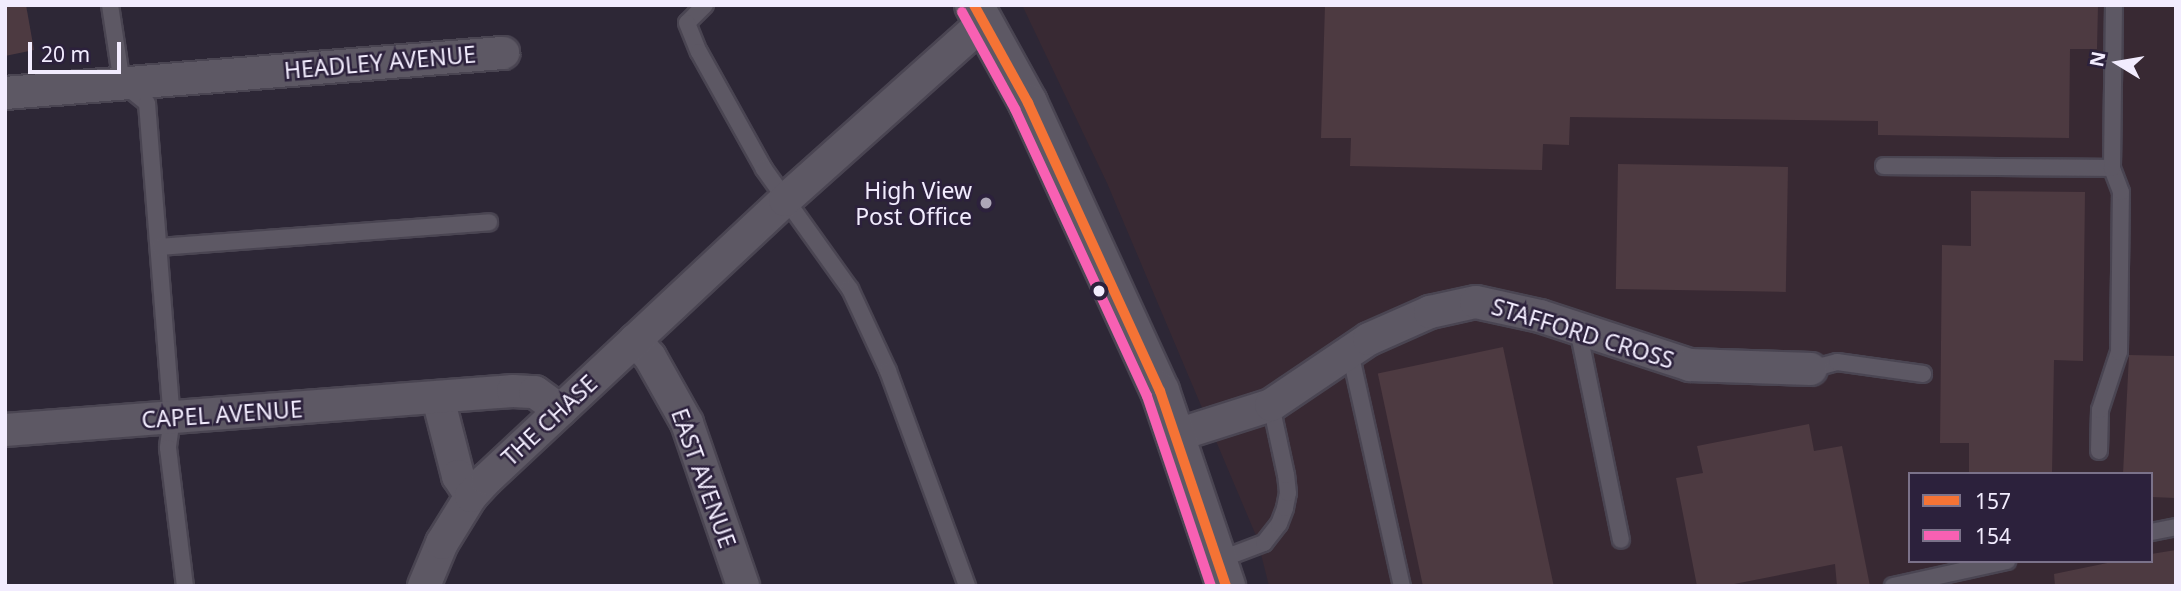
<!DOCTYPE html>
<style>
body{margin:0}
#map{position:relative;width:2181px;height:591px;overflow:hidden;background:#2d2736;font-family:"Noto Sans",sans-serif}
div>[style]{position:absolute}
.industrial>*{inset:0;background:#382933}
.building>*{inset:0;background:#4d3a41;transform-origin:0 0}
.roads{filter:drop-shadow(2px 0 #4a4552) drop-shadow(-2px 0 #4a4552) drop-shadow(0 2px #4a4552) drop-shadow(0 -2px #4a4552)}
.lane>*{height:16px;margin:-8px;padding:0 8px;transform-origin:8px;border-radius:8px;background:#5d5864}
.street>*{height:32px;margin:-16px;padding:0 16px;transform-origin:16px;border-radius:16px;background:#5d5864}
.secondary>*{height:38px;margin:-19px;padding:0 19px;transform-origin:19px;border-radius:19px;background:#5d5864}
.bus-1>*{height:10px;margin:-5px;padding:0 5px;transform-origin:5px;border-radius:5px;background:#f57335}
.bus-2>*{height:10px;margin:-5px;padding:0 5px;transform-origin:5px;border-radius:5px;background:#f860b3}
.dots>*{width:19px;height:19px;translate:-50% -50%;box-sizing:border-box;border:4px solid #2c213c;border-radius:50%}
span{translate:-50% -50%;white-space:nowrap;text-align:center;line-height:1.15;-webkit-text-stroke:5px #2c213c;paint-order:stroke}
.street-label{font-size:23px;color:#f2ecfe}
.poi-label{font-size:23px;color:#f2ecfe}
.right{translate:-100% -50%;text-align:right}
.frame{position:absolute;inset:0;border:7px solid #f2ecfe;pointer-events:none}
.legend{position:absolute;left:1908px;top:472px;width:245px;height:91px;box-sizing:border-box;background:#2c213c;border:2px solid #7b728a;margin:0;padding:9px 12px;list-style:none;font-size:21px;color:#f2ecfe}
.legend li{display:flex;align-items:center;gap:14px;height:35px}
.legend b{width:35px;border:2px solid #7b728a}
.north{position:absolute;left:2083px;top:28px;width:70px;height:70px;-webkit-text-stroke:5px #2c213c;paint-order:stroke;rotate:281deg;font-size:19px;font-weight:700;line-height:28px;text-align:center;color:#f2ecfe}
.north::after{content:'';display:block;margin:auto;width:24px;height:32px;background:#f2ecfe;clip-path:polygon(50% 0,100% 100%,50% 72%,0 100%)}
.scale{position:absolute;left:28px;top:42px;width:93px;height:32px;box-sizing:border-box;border:4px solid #f2ecfe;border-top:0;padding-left:9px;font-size:21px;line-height:24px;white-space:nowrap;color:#f2ecfe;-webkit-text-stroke:5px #2c213c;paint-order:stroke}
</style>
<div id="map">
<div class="industrial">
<div style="clip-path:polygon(evenodd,1022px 5px,2176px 5px,2176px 586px,1269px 586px,1257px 538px,1107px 183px,1022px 5px,1910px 474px,2151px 474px,2151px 561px,1910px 561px,1910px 474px)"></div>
</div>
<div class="building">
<div style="clip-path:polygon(5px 5px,26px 5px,34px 50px,5px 56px)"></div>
<div style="clip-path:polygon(1325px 5px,2098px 5px,2097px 49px,2070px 49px,2069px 138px,1878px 135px,1878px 121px,1570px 117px,1569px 145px,1543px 144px,1542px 170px,1350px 166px,1351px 138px,1321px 138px)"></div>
<div style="left:1618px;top:164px;width:170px;height:125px;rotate:1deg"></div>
<div style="clip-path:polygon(1971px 191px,2085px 192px,2083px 361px,2054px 360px,2052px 474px,1969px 474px,1969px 443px,1940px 443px,1942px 245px,1971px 246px)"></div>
<div style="left:1503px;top:347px;width:244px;height:128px;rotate:78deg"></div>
<div style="clip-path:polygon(2129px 355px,2176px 356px,2176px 498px,2151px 497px,2151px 474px,2123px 474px)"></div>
<div style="clip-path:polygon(1809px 424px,1814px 451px,1842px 446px,1870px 586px,1837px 586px,1835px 564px,1724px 586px,1697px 586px,1676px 478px,1703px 473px,1697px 446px)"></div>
<div style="clip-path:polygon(2176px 550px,2176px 586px,2055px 586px,2054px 574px,2117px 561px,2151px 561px,2151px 554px)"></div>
</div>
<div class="roads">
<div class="lane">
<div style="left:110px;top:5px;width:79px;rotate:81.3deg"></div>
<div style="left:122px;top:83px;width:32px;rotate:39deg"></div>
<div style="left:147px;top:103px;width:316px;rotate:85.5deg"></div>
<div style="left:172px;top:418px;width:30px;rotate:98deg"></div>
<div style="left:168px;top:448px;width:139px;rotate:83deg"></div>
<div style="left:705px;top:5px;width:25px;rotate:135deg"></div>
<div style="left:687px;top:23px;width:31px;rotate:68deg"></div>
<div style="left:699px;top:52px;width:134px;rotate:60.9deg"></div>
<div style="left:764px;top:169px;width:148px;rotate:54.4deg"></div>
<div style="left:850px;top:289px;width:90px;rotate:65.1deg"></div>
<div style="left:888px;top:371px;width:229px;rotate:69.8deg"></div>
<div style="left:1884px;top:166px;width:228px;rotate:0.5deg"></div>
<div style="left:160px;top:247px;width:330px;rotate:-4.3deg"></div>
<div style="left:1578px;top:329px;width:215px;rotate:78.5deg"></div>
<div style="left:1350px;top:352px;width:240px;rotate:77.5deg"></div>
<div style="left:1811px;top:369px;width:27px;rotate:-15deg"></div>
<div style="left:1837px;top:362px;width:87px;rotate:7.9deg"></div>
<div style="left:2099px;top:451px;width:41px;rotate:-88.6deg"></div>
<div style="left:2100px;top:410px;width:61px;rotate:-71.9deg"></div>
<div style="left:2119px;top:352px;width:160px;rotate:-89.3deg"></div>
<div style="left:2121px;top:192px;width:26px;rotate:-111deg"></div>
<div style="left:2112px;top:168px;width:163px;rotate:-89.3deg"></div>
<div style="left:2151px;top:532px;width:25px;rotate:-11deg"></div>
<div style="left:1219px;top:560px;width:48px;rotate:-20.7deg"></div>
<div style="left:1264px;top:543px;width:24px;rotate:-52deg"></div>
<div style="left:1279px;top:524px;width:17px;rotate:-69deg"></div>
<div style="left:1285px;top:508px;width:15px;rotate:-79deg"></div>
<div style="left:1288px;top:493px;width:18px;rotate:-96deg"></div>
<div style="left:1286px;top:475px;width:72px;rotate:-102.1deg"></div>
<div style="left:1893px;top:586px;width:117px;rotate:-12.4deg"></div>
</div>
<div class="street">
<div style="left:5px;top:93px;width:500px;rotate:-4.6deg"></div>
<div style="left:635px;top:340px;width:23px;rotate:49deg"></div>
<div style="left:650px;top:357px;width:76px;rotate:60.7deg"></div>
<div style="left:687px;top:423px;width:172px;rotate:71deg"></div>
<div style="left:438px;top:398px;width:81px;rotate:75.6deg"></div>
<div style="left:458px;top:476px;width:24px;rotate:57deg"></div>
<div style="left:5px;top:430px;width:509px;rotate:-4.39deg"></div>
<div style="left:513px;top:391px;width:22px;rotate:3deg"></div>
<div style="left:535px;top:392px;width:31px;rotate:36deg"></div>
<div style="left:1177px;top:435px;width:99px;rotate:-17.7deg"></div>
<div style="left:1271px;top:405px;width:118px;rotate:-34deg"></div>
<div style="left:1369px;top:339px;width:67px;rotate:-23.9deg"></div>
<div style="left:1430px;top:312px;width:47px;rotate:-12.3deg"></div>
<div style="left:1476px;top:302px;width:66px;rotate:12.3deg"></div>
<div style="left:1540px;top:316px;width:158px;rotate:18.1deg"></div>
<div style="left:1690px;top:365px;width:121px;rotate:1.9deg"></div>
<div style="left:424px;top:586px;width:47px;rotate:-67.3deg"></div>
<div style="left:442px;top:543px;width:55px;rotate:-58.3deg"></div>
<div style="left:471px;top:496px;width:23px;rotate:-47deg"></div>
<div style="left:487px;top:479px;width:408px;rotate:-43.1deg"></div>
<div style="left:785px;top:200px;width:267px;rotate:-41.8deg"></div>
</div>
<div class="secondary">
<div style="left:974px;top:5px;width:112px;rotate:61.1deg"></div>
<div style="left:1028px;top:103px;width:317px;rotate:65.4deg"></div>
<div style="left:1160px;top:391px;width:206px;rotate:71.3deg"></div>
</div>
</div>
<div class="bus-1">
<div style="left:974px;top:5px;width:112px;rotate:61.1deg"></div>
<div style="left:1028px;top:103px;width:317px;rotate:65.4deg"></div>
<div style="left:1160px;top:391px;width:206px;rotate:71.3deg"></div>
</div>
<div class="bus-2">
<div style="left:962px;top:12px;width:111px;rotate:61.3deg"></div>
<div style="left:1015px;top:109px;width:316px;rotate:65.3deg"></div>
<div style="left:1147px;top:396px;width:200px;rotate:71.4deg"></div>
</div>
<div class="dots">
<div style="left:986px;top:203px;background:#ada7b8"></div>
<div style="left:1099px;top:291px;background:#f2ecfe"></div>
</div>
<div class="street-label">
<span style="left:380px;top:62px;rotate:-5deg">HEADLEY AVENUE</span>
<span style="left:1583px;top:333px;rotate:17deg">STAFFORD CROSS</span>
<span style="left:222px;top:414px;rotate:-4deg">CAPEL AVENUE</span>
<span style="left:549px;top:420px;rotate:-43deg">THE CHASE</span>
<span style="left:704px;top:478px;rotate:70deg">EAST AVENUE</span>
</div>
<div class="poi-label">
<span class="right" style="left:972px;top:203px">High View<br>Post Office</span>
</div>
<div class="frame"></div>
<ul class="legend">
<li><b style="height:9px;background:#f57335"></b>157</li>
<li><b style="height:9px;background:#f860b3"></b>154</li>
</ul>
<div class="north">N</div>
<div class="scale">20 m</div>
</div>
